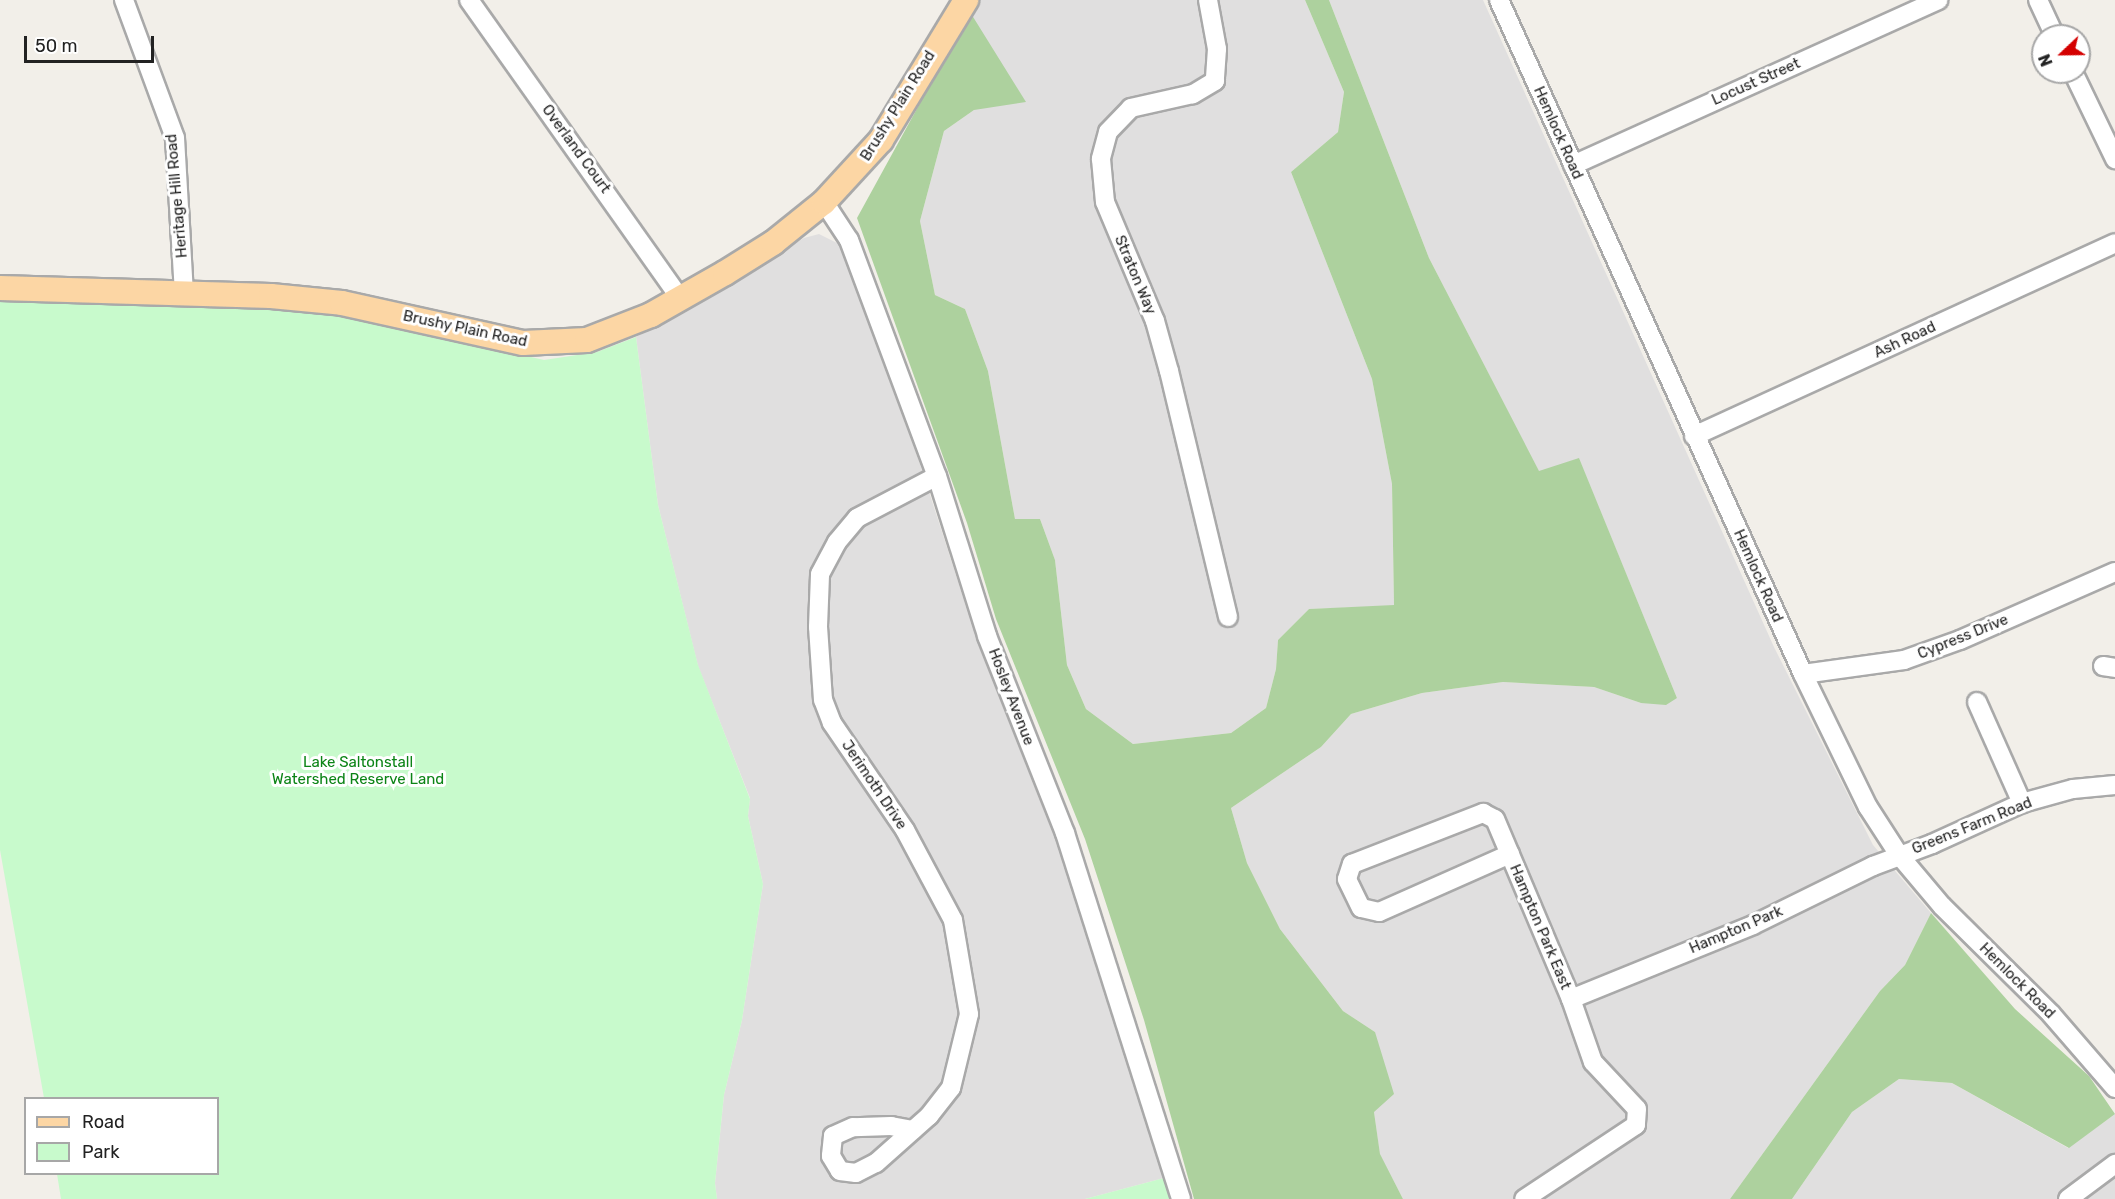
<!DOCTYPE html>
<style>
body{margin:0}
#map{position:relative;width:2115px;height:1199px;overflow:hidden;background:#f2efe9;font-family:Rubik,sans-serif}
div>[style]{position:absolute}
.residential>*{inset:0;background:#e0dfdf}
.forest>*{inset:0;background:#add19e}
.park>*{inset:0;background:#c8facc}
.roads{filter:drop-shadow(2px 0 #a9a9a9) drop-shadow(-2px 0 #a9a9a9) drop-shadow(0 2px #a9a9a9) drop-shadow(0 -2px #a9a9a9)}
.minor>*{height:18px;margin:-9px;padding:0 9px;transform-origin:9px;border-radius:9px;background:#fff}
.major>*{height:24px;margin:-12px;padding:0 12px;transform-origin:12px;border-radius:12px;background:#fcd6a4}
span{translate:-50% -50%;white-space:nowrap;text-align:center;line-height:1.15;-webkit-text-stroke:6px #fff;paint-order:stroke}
.street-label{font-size:15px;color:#222}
.park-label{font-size:15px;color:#0c8416}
.legend{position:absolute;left:24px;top:1097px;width:195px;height:78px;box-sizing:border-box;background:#fff;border:2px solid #a7a7a7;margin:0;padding:8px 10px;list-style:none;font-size:18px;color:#222}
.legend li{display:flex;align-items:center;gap:12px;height:30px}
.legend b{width:30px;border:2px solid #a7a7a7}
.north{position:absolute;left:2031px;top:24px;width:60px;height:60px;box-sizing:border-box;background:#fff;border:2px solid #a7a7a7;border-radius:50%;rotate:248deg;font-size:16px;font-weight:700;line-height:24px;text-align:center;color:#222}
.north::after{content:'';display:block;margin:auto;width:21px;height:27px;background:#d40000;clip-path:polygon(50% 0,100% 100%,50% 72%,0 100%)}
.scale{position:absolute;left:24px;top:36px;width:130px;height:27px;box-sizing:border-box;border:3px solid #222;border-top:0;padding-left:8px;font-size:18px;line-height:21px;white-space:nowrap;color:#222;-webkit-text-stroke:4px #fff;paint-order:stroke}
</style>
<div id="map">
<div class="residential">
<div style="clip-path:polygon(980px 0,1305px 0,1344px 92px,1338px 132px,1291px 172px,1372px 379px,1392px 484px,1394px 606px,1309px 609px,1278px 640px,1276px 669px,1266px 708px,1231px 733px,1133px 744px,1086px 709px,1067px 665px,1055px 560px,1040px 519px,1015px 519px,988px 371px,965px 309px,935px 295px,920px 221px,944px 131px,974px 110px,970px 12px)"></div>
<div style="clip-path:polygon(1329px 0,1483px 0,1774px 647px,1873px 845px,1931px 913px,1905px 965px,1880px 991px,1730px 1199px,1403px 1199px,1380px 1155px,1374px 1112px,1375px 1032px,1343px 1011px,1280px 929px,1247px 863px,1231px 808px,1321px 747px,1351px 714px,1422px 693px,1503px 682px,1594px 687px,1641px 703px,1677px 698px,1579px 459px,1539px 472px,1429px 258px)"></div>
<div style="clip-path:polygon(819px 234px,839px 244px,919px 461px,966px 606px,1061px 853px,1164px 1178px,1085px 1199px,717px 1199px,715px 1183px,724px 1095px,742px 1020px,763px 884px,748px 816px,750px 798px,698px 666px,658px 505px,636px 337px,804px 238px)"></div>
<div style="clip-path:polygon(1899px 1079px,1952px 1083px,2068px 1148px,2115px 1114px,2115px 1199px,1792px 1199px,1852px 1112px)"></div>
</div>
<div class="forest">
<div style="clip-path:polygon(1305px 0,1329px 0,1429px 258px,1539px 471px,1579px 458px,1677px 698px,1666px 705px,1641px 703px,1594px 687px,1503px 682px,1422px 693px,1351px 714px,1321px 747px,1231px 808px,1247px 863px,1280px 929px,1343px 1011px,1375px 1032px,1394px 1094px,1374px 1112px,1380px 1154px,1403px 1199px,1194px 1199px,1144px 1020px,1085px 839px,996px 619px,967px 523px,857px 218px,970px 12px,1026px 102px,974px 110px,944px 131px,920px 221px,935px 295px,965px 309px,988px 371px,1015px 519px,1040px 519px,1055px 560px,1067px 665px,1086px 709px,1133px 744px,1231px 733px,1266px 708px,1276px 669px,1278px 640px,1309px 609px,1394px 605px,1392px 484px,1372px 379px,1291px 172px,1338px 132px,1344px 92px)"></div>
<div style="clip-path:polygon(1931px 913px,2015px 1009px,2089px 1076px,2115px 1114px,2069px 1148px,1952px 1083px,1899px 1079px,1852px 1112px,1792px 1199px,1730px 1199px,1880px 991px,1905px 965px)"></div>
</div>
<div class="park">
<div style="clip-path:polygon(0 300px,262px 306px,348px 315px,544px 360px,597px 352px,636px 337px,658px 505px,698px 665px,750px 799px,748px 816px,763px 884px,742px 1020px,724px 1095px,715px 1183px,717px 1199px,61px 1199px,57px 1174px,218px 1174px,218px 1098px,44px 1098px,0 850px)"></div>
<div style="clip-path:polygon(1164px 1178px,1170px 1199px,1085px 1199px)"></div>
</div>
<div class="roads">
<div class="minor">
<div style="left:124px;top:0;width:147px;rotate:69.7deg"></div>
<div style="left:175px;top:138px;width:155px;rotate:86.7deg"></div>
<div style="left:469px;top:0;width:367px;rotate:54.7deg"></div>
<div style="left:1208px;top:0;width:50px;rotate:79.6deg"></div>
<div style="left:1217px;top:49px;width:32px;rotate:94deg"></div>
<div style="left:1215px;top:81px;width:26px;rotate:149deg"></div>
<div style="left:1193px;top:94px;width:64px;rotate:167.3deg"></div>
<div style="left:1131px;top:108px;width:33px;rotate:134deg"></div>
<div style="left:1108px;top:132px;width:28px;rotate:105deg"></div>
<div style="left:1101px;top:159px;width:43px;rotate:84.7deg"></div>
<div style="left:1105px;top:202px;width:129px;rotate:67.2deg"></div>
<div style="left:1155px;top:321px;width:52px;rotate:74.4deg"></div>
<div style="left:1169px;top:371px;width:253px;rotate:76.5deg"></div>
<div style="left:1499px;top:0;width:739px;rotate:65.72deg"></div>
<div style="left:1803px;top:674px;width:148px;rotate:64deg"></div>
<div style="left:1868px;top:807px;width:57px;rotate:57.1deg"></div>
<div style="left:1899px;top:855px;width:67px;rotate:49.9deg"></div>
<div style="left:1942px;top:906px;width:153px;rotate:44.7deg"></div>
<div style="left:2051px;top:1014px;width:98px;rotate:49.1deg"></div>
<div style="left:2038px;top:0;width:40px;rotate:65deg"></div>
<div style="left:2073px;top:72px;width:97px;rotate:64.2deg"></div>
<div style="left:1573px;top:165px;width:401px;rotate:-24.3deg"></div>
<div style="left:824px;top:202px;width:45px;rotate:56.7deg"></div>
<div style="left:849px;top:240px;width:252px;rotate:69.6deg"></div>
<div style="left:937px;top:476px;width:168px;rotate:72.6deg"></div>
<div style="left:987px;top:636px;width:212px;rotate:68.4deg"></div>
<div style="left:1065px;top:833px;width:384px;rotate:72.4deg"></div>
<div style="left:1694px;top:436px;width:463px;rotate:-24.6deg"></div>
<div style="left:2103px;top:666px;width:12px;rotate:9deg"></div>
<div style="left:1803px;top:674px;width:102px;rotate:-7.9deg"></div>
<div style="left:1904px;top:660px;width:59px;rotate:-19.7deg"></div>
<div style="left:1960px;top:640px;width:169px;rotate:-23.7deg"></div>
<div style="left:1977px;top:702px;width:111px;rotate:66deg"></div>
<div style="left:1510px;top:854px;width:143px;rotate:156.1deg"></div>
<div style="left:1379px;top:912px;width:18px;rotate:-167deg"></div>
<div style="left:1361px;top:908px;width:32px;rotate:-116deg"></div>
<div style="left:1347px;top:879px;width:16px;rotate:-72deg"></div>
<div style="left:1352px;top:864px;width:141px;rotate:-21.3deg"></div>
<div style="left:1483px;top:813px;width:13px;rotate:27deg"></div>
<div style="left:1495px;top:819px;width:195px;rotate:67.1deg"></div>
<div style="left:1571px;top:999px;width:67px;rotate:70.8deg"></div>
<div style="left:1593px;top:1062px;width:64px;rotate:46.9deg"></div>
<div style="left:1637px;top:1109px;width:16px;rotate:94deg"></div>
<div style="left:1636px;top:1125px;width:134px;rotate:146.5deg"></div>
<div style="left:1571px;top:999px;width:196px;rotate:-22.1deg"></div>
<div style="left:1753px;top:925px;width:134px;rotate:-26.2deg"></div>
<div style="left:1873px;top:866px;width:63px;rotate:-20.4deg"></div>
<div style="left:1932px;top:844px;width:99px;rotate:-24.5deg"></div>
<div style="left:2022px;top:803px;width:53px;rotate:-15.4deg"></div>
<div style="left:2073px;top:789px;width:42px;rotate:-5.4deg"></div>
<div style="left:913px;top:1130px;width:22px;rotate:-170deg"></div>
<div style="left:891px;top:1126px;width:38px;rotate:178deg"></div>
<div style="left:853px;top:1127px;width:22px;rotate:156deg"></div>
<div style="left:833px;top:1136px;width:20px;rotate:96deg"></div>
<div style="left:831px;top:1156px;width:17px;rotate:59deg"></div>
<div style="left:840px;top:1171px;width:16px;rotate:7deg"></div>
<div style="left:856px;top:1173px;width:22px;rotate:-27deg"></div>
<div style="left:876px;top:1163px;width:71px;rotate:-41.6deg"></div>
<div style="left:929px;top:1116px;width:36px;rotate:-52deg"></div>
<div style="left:951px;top:1088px;width:76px;rotate:-76.3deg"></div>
<div style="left:969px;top:1014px;width:95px;rotate:-99.7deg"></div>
<div style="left:953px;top:920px;width:102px;rotate:-118.1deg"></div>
<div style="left:905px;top:830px;width:130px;rotate:-124.3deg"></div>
<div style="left:832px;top:723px;width:25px;rotate:-111deg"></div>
<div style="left:823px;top:700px;width:73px;rotate:-93.9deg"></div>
<div style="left:818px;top:627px;width:53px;rotate:-87.8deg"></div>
<div style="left:820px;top:574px;width:36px;rotate:-62deg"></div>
<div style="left:837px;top:542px;width:31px;rotate:-50deg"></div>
<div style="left:857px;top:518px;width:90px;rotate:-27.7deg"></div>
<div style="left:2068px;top:1199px;width:59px;rotate:-36.7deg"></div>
</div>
<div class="major">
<div style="left:0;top:288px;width:271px;rotate:1.7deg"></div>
<div style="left:271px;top:296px;width:71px;rotate:5.6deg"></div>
<div style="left:342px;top:303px;width:185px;rotate:12.5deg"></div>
<div style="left:523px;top:343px;width:64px;rotate:-2.7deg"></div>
<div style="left:587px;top:340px;width:69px;rotate:-21.3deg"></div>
<div style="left:651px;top:315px;width:85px;rotate:-29.6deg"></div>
<div style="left:725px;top:273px;width:57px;rotate:-32deg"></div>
<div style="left:773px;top:243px;width:65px;rotate:-38.8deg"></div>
<div style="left:824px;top:202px;width:84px;rotate:-47.4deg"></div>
<div style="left:881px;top:140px;width:164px;rotate:-58.7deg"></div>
</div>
</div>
<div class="street-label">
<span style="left:1756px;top:82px;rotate:-24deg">Locust Street</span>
<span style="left:898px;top:106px;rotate:-58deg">Brushy Plain Road</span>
<span style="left:1558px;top:133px;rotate:66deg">Hemlock Road</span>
<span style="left:576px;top:149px;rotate:54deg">Overland Court</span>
<span style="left:177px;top:196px;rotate:-95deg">Heritage Hill Road</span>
<span style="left:1135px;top:275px;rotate:67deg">Straton Way</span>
<span style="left:465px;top:329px;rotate:12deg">Brushy Plain Road</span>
<span style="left:1905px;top:340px;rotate:-25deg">Ash Road</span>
<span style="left:1758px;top:576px;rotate:66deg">Hemlock Road</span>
<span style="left:1963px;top:637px;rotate:-22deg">Cypress Drive</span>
<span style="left:1011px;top:697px;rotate:69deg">Hosley Avenue</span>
<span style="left:874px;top:785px;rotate:56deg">Jerimoth Drive</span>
<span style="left:1972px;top:826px;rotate:-22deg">Greens Farm Road</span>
<span style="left:1540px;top:927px;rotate:67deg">Hampton Park East</span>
<span style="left:1736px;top:930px;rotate:-23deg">Hampton Park</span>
<span style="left:2017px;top:981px;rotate:45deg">Hemlock Road</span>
</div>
<div class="park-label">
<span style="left:358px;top:771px">Lake Saltonstall<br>Watershed Reserve Land</span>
</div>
<ul class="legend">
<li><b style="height:8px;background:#fcd6a4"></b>Road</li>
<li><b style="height:16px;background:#c8facc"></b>Park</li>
</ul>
<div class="north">N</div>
<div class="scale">50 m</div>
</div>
